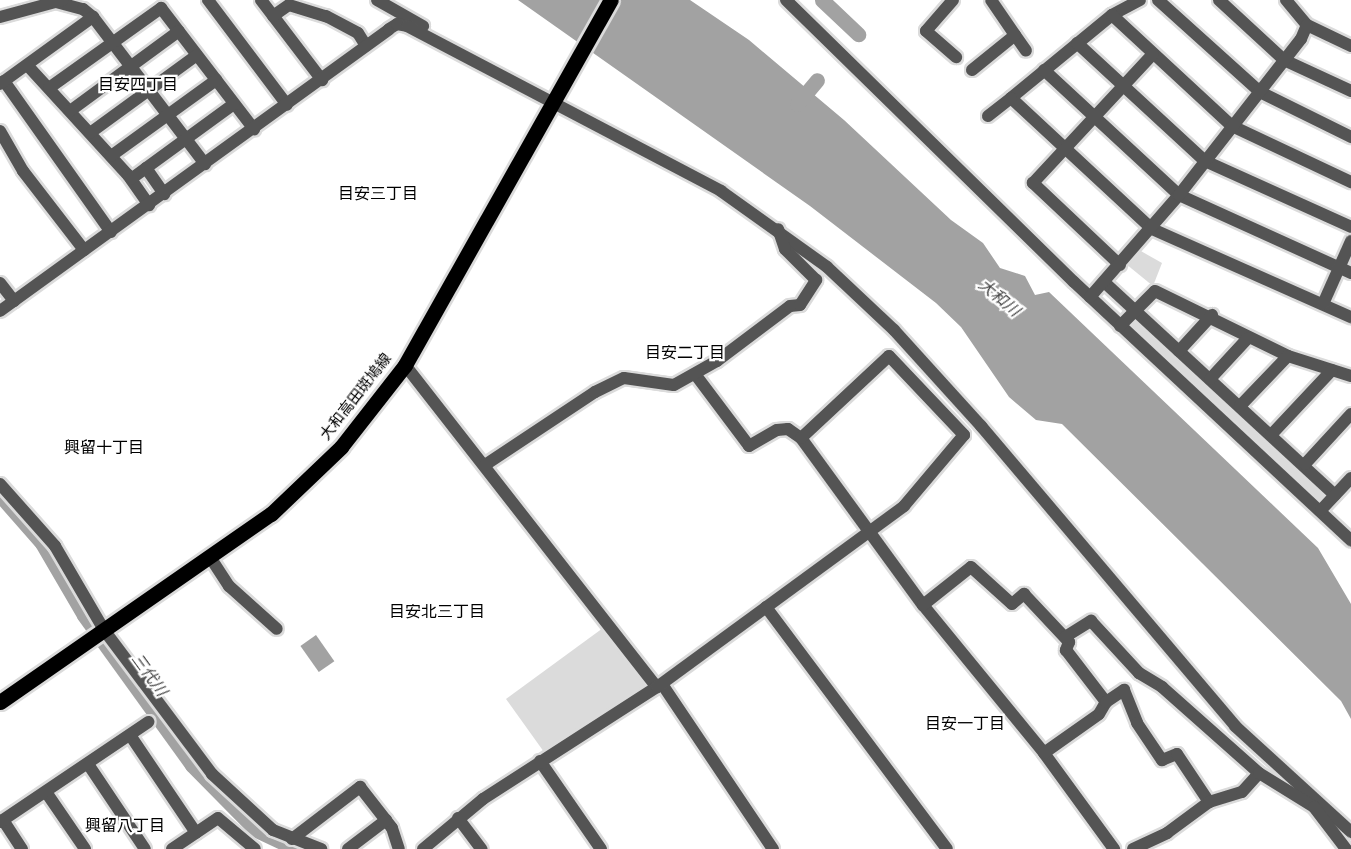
<!DOCTYPE html>
<meta charset="utf-8">
<style>
body{margin:0}
#map{position:relative;width:1351px;height:849px;overflow:hidden;background:#fff;font-family:"Fira Sans Condensed","Noto Sans JP",sans-serif}
div>[style]{position:absolute}
.green>*{inset:0;background:#dbdbdb}
.water>*{inset:0;background:#a2a2a2;transform-origin:0 0}
.river>*{height:15px;margin:-7.5px;padding:0 7.5px;transform-origin:7.5px;border-radius:7.5px;background:#a2a2a2}
.roads{filter:drop-shadow(2px 0 #dbdbdb) drop-shadow(-2px 0 #dbdbdb) drop-shadow(0 2px #dbdbdb) drop-shadow(0 -2px #dbdbdb)}
.minor>*{height:12px;margin:-6px;padding:0 6px;transform-origin:6px;border-radius:6px;background:#545454}
.major>*{height:15px;margin:-7.5px;padding:0 7.5px;transform-origin:7.5px;border-radius:7.5px;background:#000}
span{translate:-50% -50%;white-space:nowrap;text-align:center;line-height:1.15;-webkit-text-stroke:4.5px #fff;paint-order:stroke}
.street-label{font-size:15px;color:#000}
.neighbourhood-label{font-size:16px;color:#000}
.water-label{font-size:16px;color:#434343;font-style:italic}
</style>
<div id="map">
<div class="green">
<div style="clip-path:polygon(1139px 250px,1162px 263px,1153px 286px,1126px 264px)"></div>
<div style="clip-path:polygon(1135px 316px,1330px 493px,1317px 501px,1128px 327px)"></div>
<div style="clip-path:polygon(603px 628px,647px 682px,644px 689px,544px 752px,506px 699px)"></div>
</div>
<div class="water">
<div style="clip-path:polygon(518px 0,690px 0,749px 40px,844px 120px,951px 220px,983px 243px,1000px 268px,1025px 276px,1035px 295px,1049px 292px,1318px 548px,1351px 604px,1351px 719px,1341px 701px,1062px 424px,1036px 420px,1009px 397px,961px 327px,936px 303px,810px 206px)"></div>
<div style="left:316px;top:635px;width:32px;height:19px;rotate:55deg"></div>
</div>
<div class="river">
<div style="left:822px;top:0;width:50px;rotate:43.4deg"></div>
<div style="left:797px;top:104px;width:31px;rotate:-50deg"></div>
<div style="left:0;top:495px;width:64px;rotate:48.8deg"></div>
<div style="left:42px;top:543px;width:83px;rotate:59.7deg"></div>
<div style="left:84px;top:615px;width:185px;rotate:54.2deg"></div>
<div style="left:192px;top:765px;width:91px;rotate:45.4deg"></div>
<div style="left:256px;top:830px;width:45px;rotate:24.9deg"></div>
</div>
<div class="roads">
<div class="minor">
<div style="left:208px;top:0;width:131px;rotate:53deg"></div>
<div style="left:261px;top:0;width:101px;rotate:52.7deg"></div>
<div style="left:377px;top:0;width:53px;rotate:29.5deg"></div>
<div style="left:786px;top:0;width:403px;rotate:44.4deg"></div>
<div style="left:1074px;top:282px;width:379px;rotate:43deg"></div>
<div style="left:953px;top:0;width:41px;rotate:131.1deg"></div>
<div style="left:926px;top:31px;width:40px;rotate:41deg"></div>
<div style="left:1140px;top:0;width:32px;rotate:152deg"></div>
<div style="left:1112px;top:15px;width:131px;rotate:140.6deg"></div>
<div style="left:1011px;top:98px;width:192px;rotate:42.9deg"></div>
<div style="left:1152px;top:229px;width:218px;rotate:23.9deg"></div>
<div style="left:1158px;top:0;width:137px;rotate:42deg"></div>
<div style="left:1260px;top:92px;width:102px;rotate:26.3deg"></div>
<div style="left:1219px;top:0;width:88px;rotate:42.7deg"></div>
<div style="left:1284px;top:60px;width:74px;rotate:24.8deg"></div>
<div style="left:1286px;top:0;width:33px;rotate:50deg"></div>
<div style="left:1307px;top:25px;width:49px;rotate:25.5deg"></div>
<div style="left:56px;top:2px;width:28px;rotate:15deg"></div>
<div style="left:83px;top:9px;width:13px;rotate:39deg"></div>
<div style="left:93px;top:17px;width:185px;rotate:52.7deg"></div>
<div style="left:1112px;top:15px;width:163px;rotate:42.8deg"></div>
<div style="left:1232px;top:126px;width:132px;rotate:25.2deg"></div>
<div style="left:273px;top:16px;width:19px;rotate:-35deg"></div>
<div style="left:289px;top:5px;width:39px;rotate:17deg"></div>
<div style="left:326px;top:16px;width:36px;rotate:28deg"></div>
<div style="left:358px;top:33px;width:15px;rotate:58deg"></div>
<div style="left:0;top:17px;width:65px;rotate:-15.1deg"></div>
<div style="left:1015px;top:35px;width:19px;rotate:55deg"></div>
<div style="left:1077px;top:43px;width:174px;rotate:42.7deg"></div>
<div style="left:1205px;top:161px;width:160px;rotate:24.3deg"></div>
<div style="left:28px;top:66px;width:148px;rotate:47.5deg"></div>
<div style="left:128px;top:175px;width:37px;rotate:55deg"></div>
<div style="left:972px;top:70px;width:55px;rotate:-39.1deg"></div>
<div style="left:1015px;top:35px;width:42px;rotate:-124.4deg"></div>
<div style="left:1044px;top:70px;width:184px;rotate:42.8deg"></div>
<div style="left:1179px;top:195px;width:189px;rotate:24.4deg"></div>
<div style="left:4px;top:81px;width:185px;rotate:54.7deg"></div>
<div style="left:0;top:84px;width:115px;rotate:-35.8deg"></div>
<div style="left:49px;top:88px;width:138px;rotate:-35.5deg"></div>
<div style="left:161px;top:8px;width:153px;rotate:52.5deg"></div>
<div style="left:70px;top:111px;width:135px;rotate:-36.3deg"></div>
<div style="left:988px;top:116px;width:29px;rotate:-38deg"></div>
<div style="left:0;top:131px;width:46px;rotate:60.1deg"></div>
<div style="left:23px;top:171px;width:100px;rotate:52.3deg"></div>
<div style="left:90px;top:133px;width:132px;rotate:-36.1deg"></div>
<div style="left:111px;top:156px;width:130px;rotate:-35.9deg"></div>
<div style="left:146px;top:168px;width:32px;rotate:55deg"></div>
<div style="left:131px;top:179px;width:127px;rotate:-36.1deg"></div>
<div style="left:1120px;top:265px;width:120px;rotate:-136.7deg"></div>
<div style="left:1033px;top:183px;width:176px;rotate:-47.1deg"></div>
<div style="left:1104px;top:282px;width:314px;rotate:42.7deg"></div>
<div style="left:0;top:283px;width:23px;rotate:52deg"></div>
<div style="left:1090px;top:297px;width:135px;rotate:-48.9deg"></div>
<div style="left:1179px;top:195px;width:198px;rotate:-52deg"></div>
<div style="left:1301px;top:39px;width:15px;rotate:-67deg"></div>
<div style="left:1323px;top:304px;width:69px;rotate:-66deg"></div>
<div style="left:0;top:311px;width:480px;rotate:-35.9deg"></div>
<div style="left:389px;top:29px;width:9px;rotate:-32deg"></div>
<div style="left:397px;top:24px;width:10px;rotate:11deg"></div>
<div style="left:407px;top:26px;width:355px;rotate:27.7deg"></div>
<div style="left:721px;top:191px;width:130px;rotate:35.6deg"></div>
<div style="left:827px;top:267px;width:92px;rotate:43.2deg"></div>
<div style="left:894px;top:330px;width:130px;rotate:47.8deg"></div>
<div style="left:981px;top:426px;width:393px;rotate:49.7deg"></div>
<div style="left:1235px;top:726px;width:157px;rotate:42.4deg"></div>
<div style="left:1120px;top:326px;width:49px;rotate:-45deg"></div>
<div style="left:1155px;top:291px;width:148px;rotate:26deg"></div>
<div style="left:1288px;top:356px;width:66px;rotate:17.6deg"></div>
<div style="left:1179px;top:351px;width:49px;rotate:-47.5deg"></div>
<div style="left:405px;top:365px;width:409px;rotate:52deg"></div>
<div style="left:695px;top:374px;width:90px;rotate:53.1deg"></div>
<div style="left:749px;top:446px;width:32px;rotate:-30deg"></div>
<div style="left:777px;top:430px;width:11px;rotate:-5deg"></div>
<div style="left:788px;top:429px;width:16px;rotate:35deg"></div>
<div style="left:801px;top:438px;width:207px;rotate:53.9deg"></div>
<div style="left:923px;top:605px;width:191px;rotate:50.7deg"></div>
<div style="left:1044px;top:753px;width:119px;rotate:53.9deg"></div>
<div style="left:1210px;top:379px;width:56px;rotate:-47.2deg"></div>
<div style="left:1240px;top:406px;width:69px;rotate:-46.2deg"></div>
<div style="left:1271px;top:435px;width:89px;rotate:-46.8deg"></div>
<div style="left:1305px;top:464px;width:68px;rotate:-47.4deg"></div>
<div style="left:485px;top:465px;width:132px;rotate:-33.6deg"></div>
<div style="left:595px;top:392px;width:32px;rotate:-26deg"></div>
<div style="left:624px;top:378px;width:50px;rotate:8deg"></div>
<div style="left:674px;top:385px;width:49px;rotate:-29.2deg"></div>
<div style="left:717px;top:361px;width:91px;rotate:-37deg"></div>
<div style="left:790px;top:306px;width:10px;rotate:-6deg"></div>
<div style="left:800px;top:305px;width:30px;rotate:-57deg"></div>
<div style="left:816px;top:280px;width:44px;rotate:-135deg"></div>
<div style="left:785px;top:249px;width:21px;rotate:-109deg"></div>
<div style="left:0;top:484px;width:83px;rotate:48.4deg"></div>
<div style="left:55px;top:546px;width:97px;rotate:59.7deg"></div>
<div style="left:104px;top:630px;width:180px;rotate:53.1deg"></div>
<div style="left:212px;top:774px;width:83px;rotate:42.6deg"></div>
<div style="left:273px;top:830px;width:52px;rotate:21.6deg"></div>
<div style="left:1321px;top:510px;width:44px;rotate:-46.8deg"></div>
<div style="left:210px;top:557px;width:35px;rotate:57deg"></div>
<div style="left:229px;top:586px;width:64px;rotate:41.9deg"></div>
<div style="left:923px;top:605px;width:61px;rotate:-38.4deg"></div>
<div style="left:971px;top:567px;width:55px;rotate:42.1deg"></div>
<div style="left:1012px;top:604px;width:16px;rotate:-40deg"></div>
<div style="left:1024px;top:594px;width:66px;rotate:46.8deg"></div>
<div style="left:1069px;top:642px;width:9px;rotate:111deg"></div>
<div style="left:1066px;top:650px;width:66px;rotate:52.4deg"></div>
<div style="left:766px;top:607px;width:302px;rotate:53.2deg"></div>
<div style="left:1065px;top:637px;width:31px;rotate:-32deg"></div>
<div style="left:1091px;top:621px;width:71px;rotate:47.3deg"></div>
<div style="left:1139px;top:673px;width:27px;rotate:31deg"></div>
<div style="left:1162px;top:687px;width:130px;rotate:41.6deg"></div>
<div style="left:662px;top:684px;width:199px;rotate:56.1deg"></div>
<div style="left:130px;top:735px;width:118px;rotate:56deg"></div>
<div style="left:1044px;top:753px;width:67px;rotate:-35.3deg"></div>
<div style="left:1099px;top:714px;width:14px;rotate:-60deg"></div>
<div style="left:1106px;top:702px;width:22px;rotate:-34deg"></div>
<div style="left:1124px;top:690px;width:35px;rotate:68deg"></div>
<div style="left:1137px;top:723px;width:45px;rotate:56deg"></div>
<div style="left:1162px;top:760px;width:16px;rotate:-22deg"></div>
<div style="left:1177px;top:754px;width:58px;rotate:56.3deg"></div>
<div style="left:540px;top:761px;width:107px;rotate:55.3deg"></div>
<div style="left:88px;top:764px;width:102px;rotate:56.2deg"></div>
<div style="left:46px;top:792px;width:69px;rotate:55.6deg"></div>
<div style="left:458px;top:818px;width:39px;rotate:53deg"></div>
<div style="left:3px;top:820px;width:35px;rotate:57deg"></div>
<div style="left:0;top:822px;width:179px;rotate:-34deg"></div>
<div style="left:292px;top:839px;width:86px;rotate:-37.4deg"></div>
<div style="left:360px;top:787px;width:52px;rotate:52deg"></div>
<div style="left:392px;top:828px;width:22px;rotate:72deg"></div>
<div style="left:172px;top:849px;width:55px;rotate:-34deg"></div>
<div style="left:218px;top:818px;width:48px;rotate:40deg"></div>
<div style="left:348px;top:849px;width:48px;rotate:-37.3deg"></div>
<div style="left:423px;top:849px;width:78px;rotate:-39.8deg"></div>
<div style="left:483px;top:799px;width:207px;rotate:-32.8deg"></div>
<div style="left:657px;top:687px;width:306px;rotate:-36.2deg"></div>
<div style="left:904px;top:506px;width:93px;rotate:-49.8deg"></div>
<div style="left:964px;top:435px;width:109px;rotate:-133.5deg"></div>
<div style="left:889px;top:356px;width:120px;rotate:137deg"></div>
<div style="left:1133px;top:849px;width:38px;rotate:-25deg"></div>
<div style="left:1167px;top:833px;width:52px;rotate:-36.4deg"></div>
<div style="left:1209px;top:802px;width:34px;rotate:-17deg"></div>
<div style="left:1242px;top:792px;width:25px;rotate:-48deg"></div>
<div style="left:1259px;top:773px;width:65px;rotate:31.7deg"></div>
<div style="left:1314px;top:807px;width:53px;rotate:52.7deg"></div>
</div>
<div class="major">
<div style="left:0;top:702px;width:330px;rotate:-34.8deg"></div>
<div style="left:271px;top:514px;width:97px;rotate:-43.7deg"></div>
<div style="left:341px;top:447px;width:104px;rotate:-52deg"></div>
<div style="left:405px;top:365px;width:419px;rotate:-60.6deg"></div>
</div>
</div>
<div class="street-label">
<span style="left:356px;top:397px;rotate:-52deg">大和高田斑鳩線</span>
</div>
<div class="neighbourhood-label">
<span style="left:138px;top:85px">目安四丁目</span>
<span style="left:378px;top:194px">目安三丁目</span>
<span style="left:685px;top:353px">目安二丁目</span>
<span style="left:104px;top:448px">興留十丁目</span>
<span style="left:437px;top:612px">目安北三丁目</span>
<span style="left:965px;top:724px">目安一丁目</span>
<span style="left:125px;top:826px">興留八丁目</span>
</div>
<div class="water-label">
<span style="left:999px;top:298px;rotate:40deg">大和川</span>
<span style="left:149px;top:675px;rotate:54deg">三代川</span>
</div>
</div>
